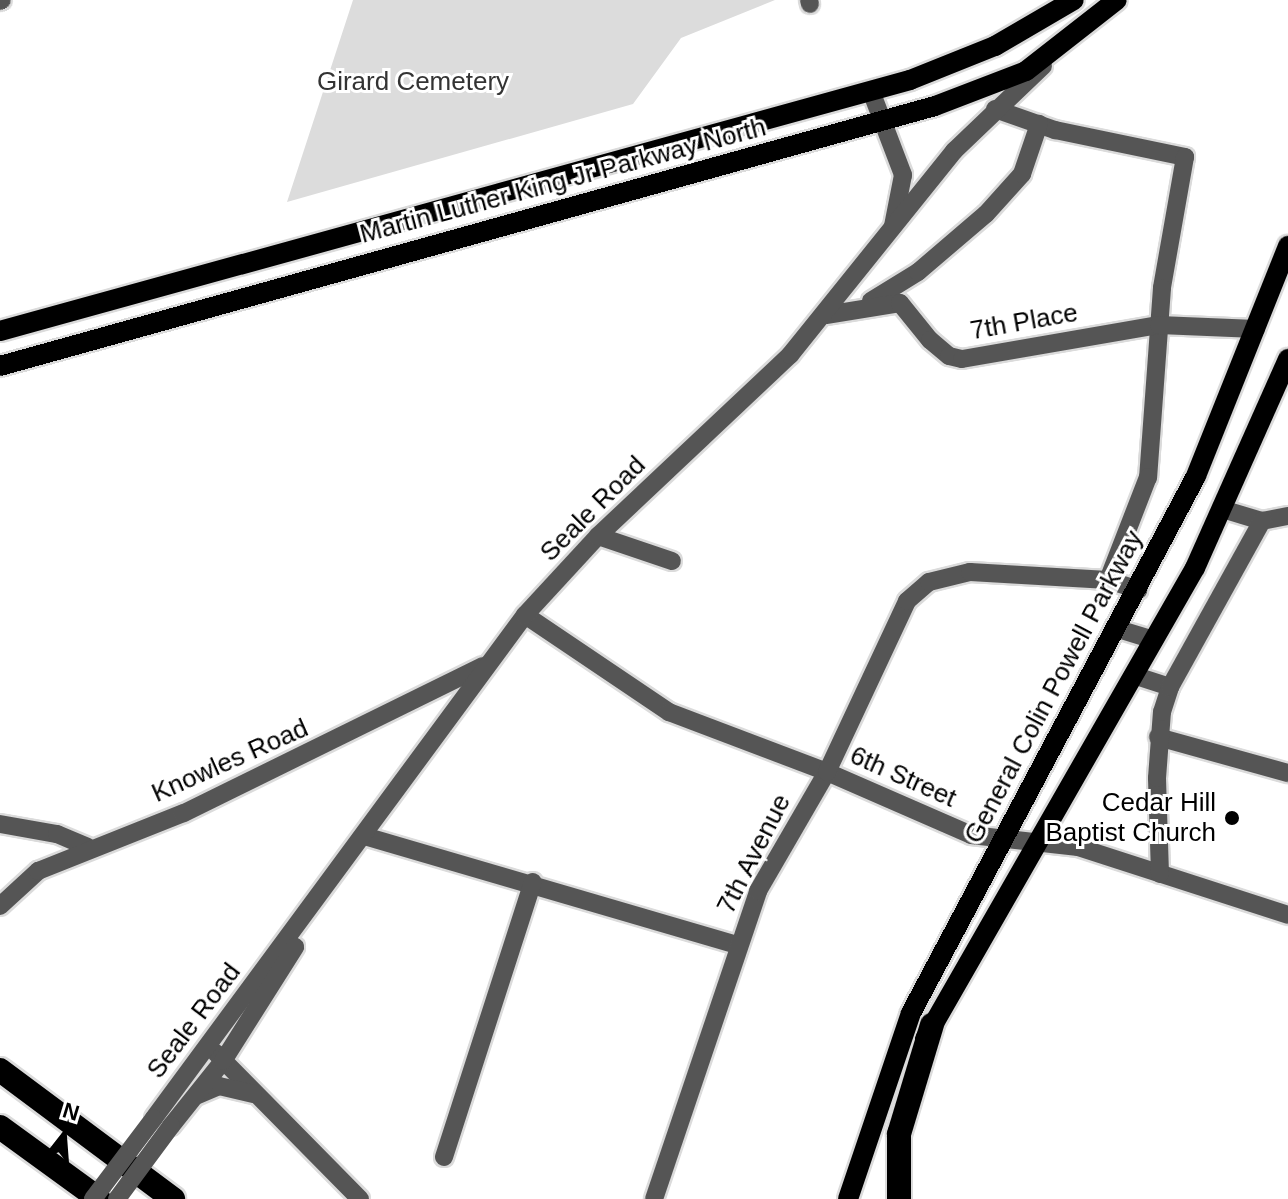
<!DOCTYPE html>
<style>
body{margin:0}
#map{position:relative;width:1288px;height:1199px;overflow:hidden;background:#fff;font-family:Arial,sans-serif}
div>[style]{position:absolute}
.green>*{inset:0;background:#dcdcdc}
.roads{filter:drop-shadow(2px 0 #dbdbdb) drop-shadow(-2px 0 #dbdbdb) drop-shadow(0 2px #dbdbdb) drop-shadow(0 -2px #dbdbdb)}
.minor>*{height:18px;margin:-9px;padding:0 9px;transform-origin:9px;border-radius:9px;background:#555}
.major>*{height:20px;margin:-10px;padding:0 10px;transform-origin:10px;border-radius:10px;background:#000}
.highway>*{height:24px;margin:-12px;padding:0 12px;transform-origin:12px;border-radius:12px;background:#000}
.minor-bridge>*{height:18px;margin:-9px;padding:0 9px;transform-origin:9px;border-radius:9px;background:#555}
.dots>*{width:22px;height:22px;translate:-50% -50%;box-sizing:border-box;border:4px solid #fff;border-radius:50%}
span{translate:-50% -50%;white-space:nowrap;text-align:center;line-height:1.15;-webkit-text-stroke:6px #fff;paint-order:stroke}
.park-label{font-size:26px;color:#333}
.street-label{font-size:26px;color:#000}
.poi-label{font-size:26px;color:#000}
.right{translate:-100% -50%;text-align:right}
.north{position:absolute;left:24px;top:1095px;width:80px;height:80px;-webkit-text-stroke:6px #fff;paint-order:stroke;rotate:17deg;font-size:22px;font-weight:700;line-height:32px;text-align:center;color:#000}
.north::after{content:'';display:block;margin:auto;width:28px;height:36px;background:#000;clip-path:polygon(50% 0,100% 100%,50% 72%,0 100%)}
</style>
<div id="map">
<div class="green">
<div style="clip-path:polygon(353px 0,775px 0,681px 38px,633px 104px,287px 202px)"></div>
</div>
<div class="roads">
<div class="minor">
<div style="left:809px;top:0;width:4px;rotate:76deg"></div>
<div style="left:0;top:1px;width:2px;rotate:-27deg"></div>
<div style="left:871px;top:91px;width:90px;rotate:69.1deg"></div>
<div style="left:903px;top:175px;width:52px;rotate:101.1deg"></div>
<div style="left:995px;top:109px;width:64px;rotate:19.3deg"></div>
<div style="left:1055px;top:130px;width:133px;rotate:11.7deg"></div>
<div style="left:1185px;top:157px;width:133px;rotate:100deg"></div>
<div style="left:1162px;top:288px;width:190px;rotate:94.2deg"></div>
<div style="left:1148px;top:477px;width:110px;rotate:111.2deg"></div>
<div style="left:871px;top:301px;width:55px;rotate:-31.7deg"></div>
<div style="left:918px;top:272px;width:89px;rotate:-40.5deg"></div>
<div style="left:986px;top:214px;width:54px;rotate:-48deg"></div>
<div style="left:1022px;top:174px;width:53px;rotate:-71.2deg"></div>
<div style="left:826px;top:315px;width:75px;rotate:-9.2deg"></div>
<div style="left:900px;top:303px;width:48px;rotate:51deg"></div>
<div style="left:930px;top:340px;width:25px;rotate:40deg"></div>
<div style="left:949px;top:356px;width:13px;rotate:13deg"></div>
<div style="left:962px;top:359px;width:200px;rotate:-9.8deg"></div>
<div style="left:1159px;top:325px;width:97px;rotate:2.4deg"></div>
<div style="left:1222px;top:509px;width:42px;rotate:16.7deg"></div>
<div style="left:1262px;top:521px;width:26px;rotate:-11deg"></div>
<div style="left:598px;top:536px;width:78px;rotate:18.7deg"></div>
<div style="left:525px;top:615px;width:174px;rotate:34deg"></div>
<div style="left:669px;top:712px;width:169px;rotate:20.8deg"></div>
<div style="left:827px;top:772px;width:157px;rotate:23.6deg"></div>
<div style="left:971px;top:835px;width:108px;rotate:6.4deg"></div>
<div style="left:1078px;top:847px;width:221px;rotate:17.9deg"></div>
<div style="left:1118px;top:629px;width:38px;rotate:17deg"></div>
<div style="left:1133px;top:675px;width:39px;rotate:18deg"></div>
<div style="left:1158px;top:737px;width:135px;rotate:15.5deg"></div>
<div style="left:0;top:824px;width:58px;rotate:10deg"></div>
<div style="left:57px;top:834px;width:33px;rotate:23deg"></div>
<div style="left:364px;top:836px;width:389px;rotate:16.3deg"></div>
<div style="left:1160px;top:874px;width:96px;rotate:-91.8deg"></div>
<div style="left:1157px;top:778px;width:66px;rotate:-85.7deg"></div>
<div style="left:1162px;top:712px;width:26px;rotate:-72deg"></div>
<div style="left:1170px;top:687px;width:190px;rotate:-61deg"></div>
<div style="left:0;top:906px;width:52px;rotate:-42.6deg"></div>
<div style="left:38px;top:871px;width:157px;rotate:-21.7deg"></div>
<div style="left:184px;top:813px;width:333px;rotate:-26.2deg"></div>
<div style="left:216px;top:1053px;width:205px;rotate:45.4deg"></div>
<div style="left:198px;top:1095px;width:23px;rotate:-23deg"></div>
<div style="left:219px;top:1086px;width:35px;rotate:13deg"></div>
<div style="left:154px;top:1118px;width:625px;rotate:-53.59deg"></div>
<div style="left:525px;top:615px;width:108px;rotate:-47.3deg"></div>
<div style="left:598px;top:536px;width:264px;rotate:-43.3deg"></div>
<div style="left:790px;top:355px;width:262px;rotate:-51.2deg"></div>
<div style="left:954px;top:151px;width:123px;rotate:-43.7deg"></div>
<div style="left:171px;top:1126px;width:83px;rotate:-51.3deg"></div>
<div style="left:223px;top:1061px;width:135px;rotate:-57.7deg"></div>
<div style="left:444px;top:1157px;width:289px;rotate:-72.1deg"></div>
<div style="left:654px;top:1199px;width:325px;rotate:-71.3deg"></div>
<div style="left:758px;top:891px;width:138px;rotate:-59.9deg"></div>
<div style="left:827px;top:772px;width:189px;rotate:-64.9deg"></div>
<div style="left:907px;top:601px;width:29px;rotate:-41deg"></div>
<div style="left:929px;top:582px;width:42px;rotate:-13.7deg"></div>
<div style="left:970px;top:572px;width:138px;rotate:3.3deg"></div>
<div style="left:1108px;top:580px;width:32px;rotate:18deg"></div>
</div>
<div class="major">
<div style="left:0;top:331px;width:944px;rotate:-15.42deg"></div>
<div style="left:910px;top:80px;width:92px;rotate:-21.8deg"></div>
<div style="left:995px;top:46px;width:91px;rotate:-30.2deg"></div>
<div style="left:0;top:366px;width:970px;rotate:-15.54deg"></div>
<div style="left:935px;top:106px;width:97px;rotate:-21deg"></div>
<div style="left:1026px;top:71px;width:115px;rotate:-38deg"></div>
<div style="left:925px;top:1039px;width:543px;rotate:-60.18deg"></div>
<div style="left:1195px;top:568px;width:229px;rotate:-66deg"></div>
<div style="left:848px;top:1199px;width:196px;rotate:-71.3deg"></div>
<div style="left:911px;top:1013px;width:608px;rotate:-62.04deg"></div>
<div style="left:1196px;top:476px;width:248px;rotate:-68.2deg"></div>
</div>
<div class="highway">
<div style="left:0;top:1070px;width:216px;rotate:36.7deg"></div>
<div style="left:0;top:1127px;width:122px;rotate:36deg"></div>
<div style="left:899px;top:1199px;width:65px;rotate:-90deg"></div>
<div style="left:899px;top:1134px;width:114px;rotate:-73.2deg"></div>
</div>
</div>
<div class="minor-bridge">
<div style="left:93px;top:1199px;width:101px;rotate:-53deg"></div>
<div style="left:117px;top:1199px;width:91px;rotate:-53.5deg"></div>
</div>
<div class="dots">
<div style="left:1232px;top:818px;background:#000"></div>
</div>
<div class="park-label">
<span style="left:413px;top:82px">Girard Cemetery</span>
</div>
<div class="street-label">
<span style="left:563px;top:181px;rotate:-15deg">Martin Luther King Jr Parkway North</span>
<span style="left:1024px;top:322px;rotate:-10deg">7th Place</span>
<span style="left:593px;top:509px;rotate:-45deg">Seale Road</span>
<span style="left:1054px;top:687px;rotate:-62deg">General Colin Powell Parkway</span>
<span style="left:230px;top:761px;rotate:-24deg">Knowles Road</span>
<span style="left:903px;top:777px;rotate:24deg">6th Street</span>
<span style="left:754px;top:854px;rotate:-63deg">7th Avenue</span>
<span style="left:194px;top:1021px;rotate:-53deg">Seale Road</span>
</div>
<div class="poi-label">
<span class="right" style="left:1216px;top:818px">Cedar Hill<br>Baptist Church</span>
</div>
<div class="north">N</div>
</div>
